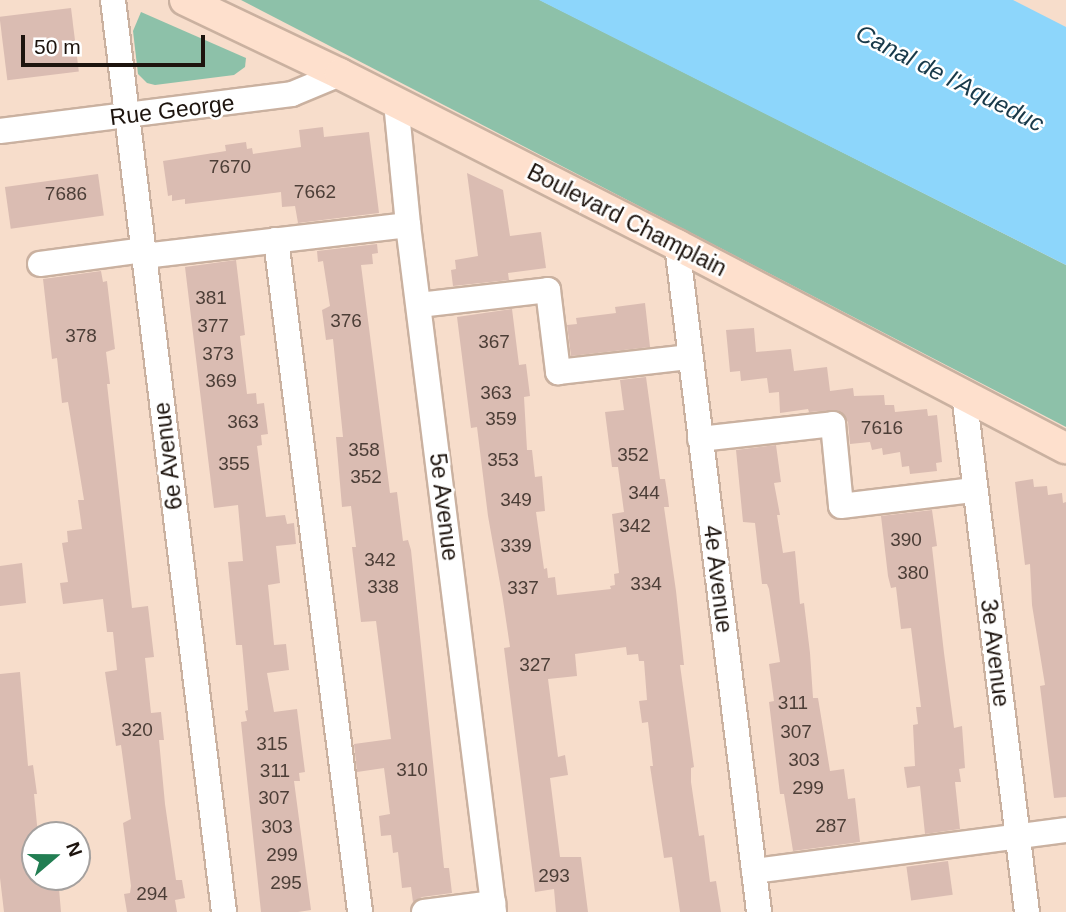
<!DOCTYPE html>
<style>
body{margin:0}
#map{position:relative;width:1066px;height:912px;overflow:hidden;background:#f7ddcb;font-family:Helvetica,sans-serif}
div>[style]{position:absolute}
.green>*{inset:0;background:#8dc1a9}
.water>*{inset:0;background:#8dd6fb}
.building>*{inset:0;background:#dabcb2;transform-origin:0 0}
.roads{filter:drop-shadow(2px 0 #cab1a0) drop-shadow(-2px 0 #cab1a0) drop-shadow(0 2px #cab1a0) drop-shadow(0 -2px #cab1a0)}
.minor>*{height:24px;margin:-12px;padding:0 12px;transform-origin:12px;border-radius:12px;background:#fff}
.major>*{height:30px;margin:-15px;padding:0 15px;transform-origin:15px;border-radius:15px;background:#fee0cd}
span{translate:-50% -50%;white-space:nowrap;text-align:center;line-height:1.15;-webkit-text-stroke:5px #fff;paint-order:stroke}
.number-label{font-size:19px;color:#4c3e37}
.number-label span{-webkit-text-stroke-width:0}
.street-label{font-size:23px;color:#1d140e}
.water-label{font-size:24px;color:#183949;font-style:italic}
.north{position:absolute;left:21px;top:821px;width:70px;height:70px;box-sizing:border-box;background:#fff;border:2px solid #a5a19f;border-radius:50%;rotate:70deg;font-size:19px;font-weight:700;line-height:28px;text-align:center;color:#1d140e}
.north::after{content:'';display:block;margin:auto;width:24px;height:32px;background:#227e53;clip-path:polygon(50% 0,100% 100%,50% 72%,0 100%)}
.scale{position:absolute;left:21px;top:35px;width:184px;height:32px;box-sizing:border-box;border:4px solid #1d140e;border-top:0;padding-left:9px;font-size:21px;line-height:24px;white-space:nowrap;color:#1d140e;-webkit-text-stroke:5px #fff;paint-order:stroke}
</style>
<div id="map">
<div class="green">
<div style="clip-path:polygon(241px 0,540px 0,1066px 265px,1066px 427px)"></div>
<div style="clip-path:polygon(141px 12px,246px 58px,245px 67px,234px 75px,155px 85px,147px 83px,138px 74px,133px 31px)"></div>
</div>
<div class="water">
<div style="clip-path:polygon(539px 0,1013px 0,1066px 27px,1066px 265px)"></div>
</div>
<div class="building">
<div style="left:71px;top:8px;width:64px;height:72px;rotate:83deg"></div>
<div style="clip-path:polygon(323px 127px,324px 137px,369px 132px,379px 213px,298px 223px,295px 206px,282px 207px,281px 192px,185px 204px,185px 199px,172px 201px,172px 195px,168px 196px,163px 161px,226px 151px,225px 145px,246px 142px,247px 149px,252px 148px,253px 154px,301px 147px,299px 130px)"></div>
<div style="clip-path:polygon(467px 173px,503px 190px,510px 236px,541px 232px,546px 268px,508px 273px,509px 280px,453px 286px,451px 270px,456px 269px,455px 260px,478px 256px)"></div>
<div style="left:98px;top:174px;width:42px;height:94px;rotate:82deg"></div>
<div style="clip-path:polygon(377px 244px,378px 253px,372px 254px,373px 264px,361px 265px,390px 493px,397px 492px,403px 541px,408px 540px,411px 550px,444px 868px,449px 868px,452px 893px,422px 897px,413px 902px,411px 887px,402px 888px,398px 852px,393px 853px,391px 835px,381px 836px,379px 816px,390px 814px,384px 768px,357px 772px,354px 744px,391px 739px,376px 621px,361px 622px,352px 547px,356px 547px,351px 506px,342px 507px,336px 437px,343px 437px,333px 339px,326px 340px,322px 310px,330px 306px,323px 261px,318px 262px,317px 251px)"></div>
<div style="clip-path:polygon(236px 260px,245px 335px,240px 336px,247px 394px,256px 393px,257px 404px,264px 403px,268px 434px,261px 435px,262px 445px,257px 446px,266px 517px,285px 515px,287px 524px,294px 523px,296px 544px,276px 546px,280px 583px,268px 585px,274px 645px,286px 644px,289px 670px,267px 673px,274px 712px,297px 709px,305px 772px,299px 773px,300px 781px,294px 781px,311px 910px,298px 912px,261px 912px,241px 722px,247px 721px,245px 711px,248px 710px,242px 645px,236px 645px,228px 562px,243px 561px,238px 505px,214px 508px,185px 267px)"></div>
<div style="clip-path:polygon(101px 271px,103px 282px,107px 281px,115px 349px,106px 352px,110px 384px,107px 384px,132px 608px,148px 606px,154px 657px,145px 658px,151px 713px,161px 712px,164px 740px,159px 740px,165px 804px,176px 880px,182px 880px,185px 898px,175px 900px,177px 912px,127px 912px,124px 894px,130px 893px,131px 886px,123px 823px,131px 819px,121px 745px,116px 746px,105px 672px,117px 670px,113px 632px,107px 632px,103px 599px,63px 604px,60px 583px,68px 582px,62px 543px,68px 542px,67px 531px,82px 529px,78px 500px,84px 500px,68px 402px,62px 403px,57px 358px,52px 359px,43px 279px)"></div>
<div style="clip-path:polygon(645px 303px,650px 347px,571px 356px,567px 325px,577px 324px,576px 318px,616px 313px,615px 307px)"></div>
<div style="clip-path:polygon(512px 309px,519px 365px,526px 364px,530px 396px,524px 397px,527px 450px,532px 450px,535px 477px,542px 476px,545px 511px,536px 512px,544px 569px,547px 568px,548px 578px,555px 577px,557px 595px,611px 589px,610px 586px,615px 585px,614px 574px,619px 573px,612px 514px,624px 512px,618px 467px,612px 467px,605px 412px,624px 410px,620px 380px,646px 377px,660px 479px,665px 479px,668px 498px,669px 507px,664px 507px,676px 591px,684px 665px,680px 665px,694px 767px,691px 768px,691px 782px,699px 836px,704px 835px,710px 882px,716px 881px,721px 912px,680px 912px,672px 857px,664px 858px,650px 766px,653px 766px,648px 722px,642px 723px,639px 701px,647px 700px,644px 661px,639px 661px,638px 654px,627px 655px,626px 647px,575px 654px,577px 676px,548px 679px,558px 757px,565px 755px,568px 775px,550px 778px,560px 857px,581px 857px,588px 912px,556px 912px,554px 889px,535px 892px,504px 648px,510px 647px,503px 600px,488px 516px,477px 427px,471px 428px,457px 317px)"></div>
<div style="clip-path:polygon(754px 328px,756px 352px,791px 349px,794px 371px,827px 367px,830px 391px,853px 388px,854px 396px,884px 395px,885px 405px,894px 405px,895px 412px,927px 409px,928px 416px,937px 415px,942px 462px,936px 463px,937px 471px,910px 474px,909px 466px,902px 467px,900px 452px,883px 455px,882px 448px,872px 450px,870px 442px,850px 444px,848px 422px,838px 410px,809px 412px,808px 409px,780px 413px,779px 392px,769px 393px,767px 378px,741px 381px,740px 371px,730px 372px,726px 330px)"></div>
<div style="clip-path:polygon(776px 445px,781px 482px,774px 483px,780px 515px,777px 515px,783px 553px,795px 551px,800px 604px,804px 603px,810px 653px,813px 698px,818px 698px,830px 771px,844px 769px,848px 799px,855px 798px,860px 842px,793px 851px,784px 794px,780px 794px,769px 702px,774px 701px,769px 664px,780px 662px,769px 589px,767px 584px,762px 584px,755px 523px,743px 522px,736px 450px)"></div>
<div style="clip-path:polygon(1033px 479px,1034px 487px,1047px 486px,1048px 495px,1062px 493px,1063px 503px,1066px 502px,1066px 797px,1054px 798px,1040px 686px,1045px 685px,1032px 605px,1030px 564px,1025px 565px,1015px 482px)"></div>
<div style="clip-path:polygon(932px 510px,937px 546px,932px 547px,944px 653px,954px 728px,962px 726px,965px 768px,959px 769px,961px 782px,955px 782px,960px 829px,925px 834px,920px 786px,907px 788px,904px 767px,915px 766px,913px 725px,918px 724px,916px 707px,921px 707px,911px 628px,901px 629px,896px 587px,891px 588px,888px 576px,881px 516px)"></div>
<div style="clip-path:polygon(22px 563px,26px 603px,0 606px,0 566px)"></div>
<div style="clip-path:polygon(20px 672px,28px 766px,33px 765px,37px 794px,34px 794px,38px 835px,35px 835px,35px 877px,58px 877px,61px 912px,4px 912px,0 878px,0 674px)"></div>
<div style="left:948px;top:861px;width:34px;height:42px;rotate:82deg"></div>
</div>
<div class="roads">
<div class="minor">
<div style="left:113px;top:0;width:919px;rotate:83.06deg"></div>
<div style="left:396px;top:102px;width:124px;rotate:84.4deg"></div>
<div style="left:408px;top:225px;width:692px;rotate:82.86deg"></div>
<div style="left:0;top:131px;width:294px;rotate:-7.2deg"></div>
<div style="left:292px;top:94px;width:52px;rotate:-22.6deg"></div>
<div style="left:276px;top:240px;width:677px;rotate:82.87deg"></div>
<div style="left:677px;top:245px;width:672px;rotate:82.99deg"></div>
<div style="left:144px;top:256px;width:266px;rotate:-6.7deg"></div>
<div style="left:40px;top:264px;width:104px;rotate:-7.7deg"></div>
<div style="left:419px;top:305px;width:130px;rotate:-6.6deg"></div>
<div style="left:548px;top:290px;width:83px;rotate:83deg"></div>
<div style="left:558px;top:372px;width:133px;rotate:-6.5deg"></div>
<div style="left:964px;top:394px;width:522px;rotate:83.07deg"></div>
<div style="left:700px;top:439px;width:134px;rotate:-6.4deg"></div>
<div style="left:833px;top:424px;width:82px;rotate:84.4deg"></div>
<div style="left:841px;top:506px;width:134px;rotate:-6.9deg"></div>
<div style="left:754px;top:871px;width:315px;rotate:-7.5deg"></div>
<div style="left:424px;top:912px;width:70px;rotate:-7.4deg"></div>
</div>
<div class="major">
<div style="left:185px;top:0;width:172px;rotate:25.5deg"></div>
<div style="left:340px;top:74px;width:378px;rotate:26.9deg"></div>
<div style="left:677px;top:245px;width:439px;rotate:27.6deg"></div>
</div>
</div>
<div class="number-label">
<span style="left:230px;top:167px">7670</span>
<span style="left:315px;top:192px">7662</span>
<span style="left:66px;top:194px">7686</span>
<span style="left:211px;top:298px">381</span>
<span style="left:346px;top:321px">376</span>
<span style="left:213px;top:326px">377</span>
<span style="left:81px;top:336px">378</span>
<span style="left:494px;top:342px">367</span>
<span style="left:218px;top:354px">373</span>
<span style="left:221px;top:381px">369</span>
<span style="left:496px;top:393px">363</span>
<span style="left:501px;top:419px">359</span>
<span style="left:243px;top:422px">363</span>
<span style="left:882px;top:428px">7616</span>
<span style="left:364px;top:450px">358</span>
<span style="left:633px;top:455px">352</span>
<span style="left:503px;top:460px">353</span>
<span style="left:234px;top:464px">355</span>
<span style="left:366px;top:477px">352</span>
<span style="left:644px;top:493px">344</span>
<span style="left:516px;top:500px">349</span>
<span style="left:635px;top:526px">342</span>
<span style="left:906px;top:540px">390</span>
<span style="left:516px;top:546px">339</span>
<span style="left:380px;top:560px">342</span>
<span style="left:913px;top:573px">380</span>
<span style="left:646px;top:584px">334</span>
<span style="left:383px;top:587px">338</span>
<span style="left:523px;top:588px">337</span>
<span style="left:535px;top:665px">327</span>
<span style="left:793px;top:703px">311</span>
<span style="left:137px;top:730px">320</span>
<span style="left:796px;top:732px">307</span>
<span style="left:272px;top:744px">315</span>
<span style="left:804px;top:760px">303</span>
<span style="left:412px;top:770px">310</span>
<span style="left:275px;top:771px">311</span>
<span style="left:808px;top:788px">299</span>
<span style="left:274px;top:798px">307</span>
<span style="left:831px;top:826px">287</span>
<span style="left:277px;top:827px">303</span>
<span style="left:282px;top:855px">299</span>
<span style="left:554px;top:876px">293</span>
<span style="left:286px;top:883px">295</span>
<span style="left:152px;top:894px">294</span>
</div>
<div class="street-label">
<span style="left:172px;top:110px;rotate:-7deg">Rue George</span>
<span style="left:627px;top:220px;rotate:27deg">Boulevard Champlain</span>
<span style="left:168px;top:456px;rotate:-97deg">6e Avenue</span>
<span style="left:444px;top:507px;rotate:83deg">5e Avenue</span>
<span style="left:718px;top:579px;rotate:83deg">4e Avenue</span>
<span style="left:995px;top:653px;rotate:83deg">3e Avenue</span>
</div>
<div class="water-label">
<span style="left:950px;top:78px;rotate:27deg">Canal de l'Aqueduc</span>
</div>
<div class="north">N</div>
<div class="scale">50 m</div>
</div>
